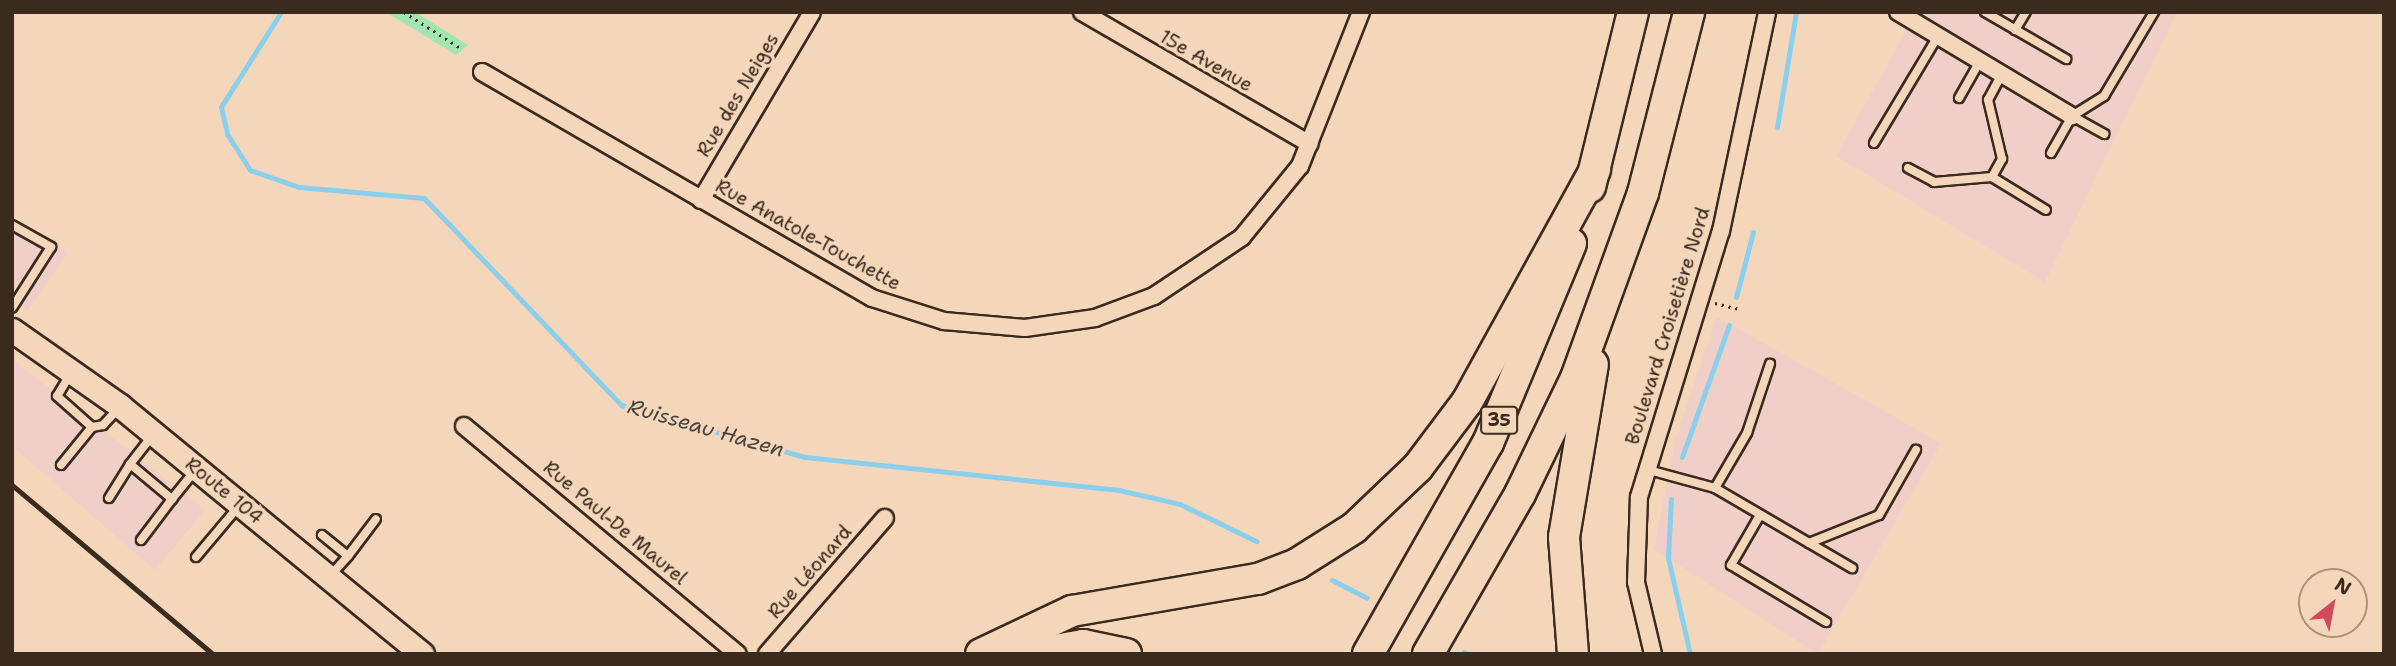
<!DOCTYPE html>
<meta charset="utf-8">
<style>
body{margin:0}
#map{position:relative;width:2396px;height:666px;overflow:hidden;background:#f4d7ba;font-family:"Shantell Sans",sans-serif}
div>[style]{position:absolute}
.built>*{inset:0;background:#efcfc7}
.green>*{inset:0;background:#a1e5b0}
.stream>*{height:5px;margin:-2.5px;padding:0 2.5px;transform-origin:2.5px;border-radius:2.5px;background:#8bcfed}
.path>*{height:2.5px;margin-top:-1.25px;transform-origin:0;background:repeating-linear-gradient(90deg,#3b2a1e 0 2px,transparent 0 7px)}
.roads{filter:drop-shadow(2px 0 #3b2a1e) drop-shadow(-2px 0 #3b2a1e) drop-shadow(0 2px #3b2a1e) drop-shadow(0 -2px #3b2a1e)}
.lane>*{height:8px;margin:-4px;padding:0 4px;transform-origin:4px;border-radius:4px;background:#f4d7ba}
.street>*{height:16px;margin:-8px;padding:0 8px;transform-origin:8px;border-radius:8px;background:#f4d7ba}
.secondary>*{height:23px;margin:-11.5px;padding:0 11.5px;transform-origin:11.5px;border-radius:11.5px;background:#f4d7ba}
.highway>*{height:30px;margin:-15px;padding:0 15px;transform-origin:15px;border-radius:15px;background:#f4d7ba}
.rail>*{height:5px;margin:-2.5px;padding:0 2.5px;transform-origin:2.5px;border-radius:2.5px;background:#3b2a1e}
span{translate:-50% -50%;white-space:nowrap;text-align:center;line-height:1.15;-webkit-text-stroke:7px #f4d7ba;paint-order:stroke}
.shield-label span{padding:2px 5px;background:#f4d7ba;border:2px solid;border-radius:5px;-webkit-text-stroke-width:0}
.shield-label{font-size:18px;color:#3b2a1e;font-weight:700}
.street-label{font-size:19px;color:#3b2a1e}
.water-label{font-size:21px;color:#47433d;font-style:italic}
.frame{position:absolute;inset:0;border:14px solid #3b2a1e;pointer-events:none}
.north{position:absolute;left:2298px;top:568px;width:70px;height:70px;box-sizing:border-box;background:#f4d7ba;border:2px solid #aa927c;border-radius:50%;rotate:31deg;font-size:19px;font-weight:700;line-height:28px;text-align:center;color:#3b2a1e}
.north::after{content:'';display:block;margin:auto;width:24px;height:32px;background:#d1495b;clip-path:polygon(50% 0,100% 100%,50% 72%,0 100%)}
</style>
<div id="map">
<div class="built">
<div style="clip-path:polygon(1917px 12px,2177px 12px,2045px 282px,1836px 156px)"></div>
<div style="clip-path:polygon(12px 220px,68px 253px,28px 310px,12px 299px)"></div>
<div style="clip-path:polygon(1717px 317px,1941px 443px,1818px 654px,1654px 549px,1676px 437px)"></div>
<div style="clip-path:polygon(12px 359px,205px 510px,155px 570px,12px 446px)"></div>
</div>
<div class="green">
<div style="clip-path:polygon(386px 12px,415px 12px,468px 45px,456px 55px)"></div>
</div>
<div class="stream">
<div style="left:281px;top:12px;width:112px;rotate:122.3deg"></div>
<div style="left:221px;top:107px;width:28px;rotate:77deg"></div>
<div style="left:227px;top:134px;width:43px;rotate:57.4deg"></div>
<div style="left:250px;top:170px;width:52px;rotate:19.1deg"></div>
<div style="left:299px;top:187px;width:125px;rotate:5deg"></div>
<div style="left:424px;top:198px;width:286px;rotate:46.4deg"></div>
<div style="left:621px;top:405px;width:191px;rotate:15.8deg"></div>
<div style="left:805px;top:457px;width:316px;rotate:6deg"></div>
<div style="left:1119px;top:490px;width:63px;rotate:12.9deg"></div>
<div style="left:1180px;top:504px;width:85px;rotate:26deg"></div>
<div style="left:1777px;top:127px;width:117px;rotate:-80.6deg"></div>
<div style="left:1736px;top:297px;width:67px;rotate:-75.3deg"></div>
<div style="left:1682px;top:457px;width:140px;rotate:-70.4deg"></div>
<div style="left:1671px;top:499px;width:59px;rotate:92.9deg"></div>
<div style="left:1668px;top:558px;width:98px;rotate:77.1deg"></div>
<div style="left:1332px;top:580px;width:39px;rotate:27deg"></div>
<div style="left:1464px;top:652px;width:4px;rotate:27deg"></div>
</div>
<div class="path">
<div style="left:404px;top:12px;width:69px;rotate:32.5deg"></div>
<div style="left:1715px;top:303px;width:25px;rotate:14deg"></div>
</div>
<div class="roads">
<div class="lane">
<div style="left:1985px;top:12px;width:94px;rotate:30.1deg"></div>
<div style="left:2015px;top:30px;width:21px;rotate:-59deg"></div>
<div style="left:1959px;top:98px;width:43px;rotate:-60.4deg"></div>
<div style="left:2072px;top:116px;width:37px;rotate:29deg"></div>
<div style="left:1874px;top:143px;width:125px;rotate:-59.1deg"></div>
<div style="left:2051px;top:153px;width:43px;rotate:-60.4deg"></div>
<div style="left:2072px;top:116px;width:38px;rotate:-32deg"></div>
<div style="left:2104px;top:96px;width:98px;rotate:-59.2deg"></div>
<div style="left:1908px;top:168px;width:30px;rotate:28deg"></div>
<div style="left:1934px;top:182px;width:58px;rotate:-4.9deg"></div>
<div style="left:1992px;top:177px;width:21px;rotate:-61deg"></div>
<div style="left:2002px;top:159px;width:61px;rotate:-103.3deg"></div>
<div style="left:1988px;top:100px;width:30px;rotate:-62deg"></div>
<div style="left:1992px;top:177px;width:63px;rotate:31.4deg"></div>
<div style="left:12px;top:225px;width:45px;rotate:29.4deg"></div>
<div style="left:51px;top:247px;width:72px;rotate:122.6deg"></div>
<div style="left:71px;top:373px;width:27px;rotate:121deg"></div>
<div style="left:57px;top:396px;width:47px;rotate:41.5deg"></div>
<div style="left:92px;top:427px;width:11px;rotate:-10deg"></div>
<div style="left:103px;top:425px;width:23px;rotate:-47deg"></div>
<div style="left:152px;top:436px;width:36px;rotate:128deg"></div>
<div style="left:130px;top:464px;width:55px;rotate:39.8deg"></div>
<div style="left:172px;top:499px;width:36px;rotate:-51deg"></div>
<div style="left:61px;top:465px;width:49px;rotate:-50.8deg"></div>
<div style="left:1645px;top:469px;width:73px;rotate:15.2deg"></div>
<div style="left:1715px;top:488px;width:64px;rotate:-59.8deg"></div>
<div style="left:1747px;top:433px;width:73px;rotate:-71.6deg"></div>
<div style="left:1715px;top:488px;width:159px;rotate:30.3deg"></div>
<div style="left:109px;top:498px;width:40px;rotate:-58deg"></div>
<div style="left:1760px;top:515px;width:58px;rotate:120.1deg"></div>
<div style="left:1731px;top:565px;width:111px;rotate:31deg"></div>
<div style="left:322px;top:535px;width:33px;rotate:39deg"></div>
<div style="left:348px;top:556px;width:25px;rotate:132deg"></div>
<div style="left:141px;top:540px;width:51px;rotate:-52.9deg"></div>
<div style="left:1809px;top:543px;width:75px;rotate:-21.8deg"></div>
<div style="left:1879px;top:515px;width:75px;rotate:-60.4deg"></div>
<div style="left:348px;top:556px;width:46px;rotate:-52.9deg"></div>
<div style="left:196px;top:557px;width:67px;rotate:-49.9deg"></div>
</div>
<div class="street">
<div style="left:1082px;top:12px;width:263px;rotate:30.1deg"></div>
<div style="left:1898px;top:12px;width:203px;rotate:30.9deg"></div>
<div style="left:482px;top:72px;width:451px;rotate:30.1deg"></div>
<div style="left:872px;top:298px;width:76px;rotate:17.7deg"></div>
<div style="left:944px;top:321px;width:81px;rotate:4.9deg"></div>
<div style="left:1025px;top:328px;width:71px;rotate:-8.1deg"></div>
<div style="left:1095px;top:318px;width:63px;rotate:-20.4deg"></div>
<div style="left:1154px;top:296px;width:106px;rotate:-33.8deg"></div>
<div style="left:1242px;top:237px;width:92px;rotate:-50.8deg"></div>
<div style="left:1300px;top:166px;width:166px;rotate:-68.4deg"></div>
<div style="left:701px;top:200px;width:218px;rotate:-59.4deg"></div>
<div style="left:464px;top:426px;width:356px;rotate:39.8deg"></div>
<div style="left:767px;top:654px;width:180px;rotate:-49.1deg"></div>
<div style="left:1653px;top:654px;width:74px;rotate:-103.3deg"></div>
<div style="left:1636px;top:582px;width:85px;rotate:-88deg"></div>
<div style="left:1639px;top:497px;width:278px;rotate:-72.9deg"></div>
<div style="left:1721px;top:231px;width:224px;rotate:-78.1deg"></div>
</div>
<div class="secondary">
<div style="left:12px;top:330px;width:132px;rotate:35.1deg"></div>
<div style="left:120px;top:406px;width:391px;rotate:39.4deg"></div>
</div>
<div class="highway">
<div style="left:1590px;top:187px;width:180px;rotate:-76.2deg"></div>
<div style="left:981px;top:654px;width:101px;rotate:-25.3deg"></div>
<div style="left:1072px;top:611px;width:189px;rotate:-9.8deg"></div>
<div style="left:1258px;top:579px;width:42px;rotate:-21deg"></div>
<div style="left:1297px;top:564px;width:67px;rotate:-32.3deg"></div>
<div style="left:1354px;top:528px;width:88px;rotate:-43.6deg"></div>
<div style="left:1418px;top:467px;width:81px;rotate:-53deg"></div>
<div style="left:1467px;top:402px;width:265px;rotate:-61.1deg"></div>
<div style="left:1032px;top:654px;width:52px;rotate:-10deg"></div>
<div style="left:1083px;top:645px;width:44px;rotate:11.8deg"></div>
<div style="left:1368px;top:654px;width:243px;rotate:-60.4deg"></div>
<div style="left:1488px;top:443px;width:216px;rotate:-67.4deg"></div>
<div style="left:1428px;top:654px;width:185px;rotate:-60.1deg"></div>
<div style="left:1520px;top:494px;width:129px;rotate:-64.2deg"></div>
<div style="left:1576px;top:378px;width:197px;rotate:-70.1deg"></div>
<div style="left:1643px;top:193px;width:187px;rotate:-75.7deg"></div>
<div style="left:1573px;top:654px;width:117px;rotate:-94.4deg"></div>
<div style="left:1564px;top:537px;width:175px;rotate:-80.5deg"></div>
</div>
</div>
<div class="rail">
<div style="left:12px;top:485px;width:263px;rotate:40.1deg"></div>
</div>
<div class="shield-label">
<span style="left:1499px;top:420px">35</span>
</div>
<div class="street-label">
<span style="left:1206px;top:61px;rotate:30deg">15e Avenue</span>
<span style="left:738px;top:95px;rotate:-59deg">Rue des Neiges</span>
<span style="left:808px;top:235px;rotate:29deg">Rue Anatole-Touchette</span>
<span style="left:1668px;top:326px;rotate:-73deg">Boulevard Croisetière Nord</span>
<span style="left:224px;top:491px;rotate:39deg">Route 104</span>
<span style="left:615px;top:523px;rotate:40deg">Rue Paul-De Maurel</span>
<span style="left:810px;top:572px;rotate:-49deg">Rue Léonard</span>
</div>
<div class="water-label">
<span style="left:706px;top:428px;rotate:16deg">Ruisseau Hazen</span>
</div>
<div class="frame"></div>
<div class="north">N</div>
</div>
